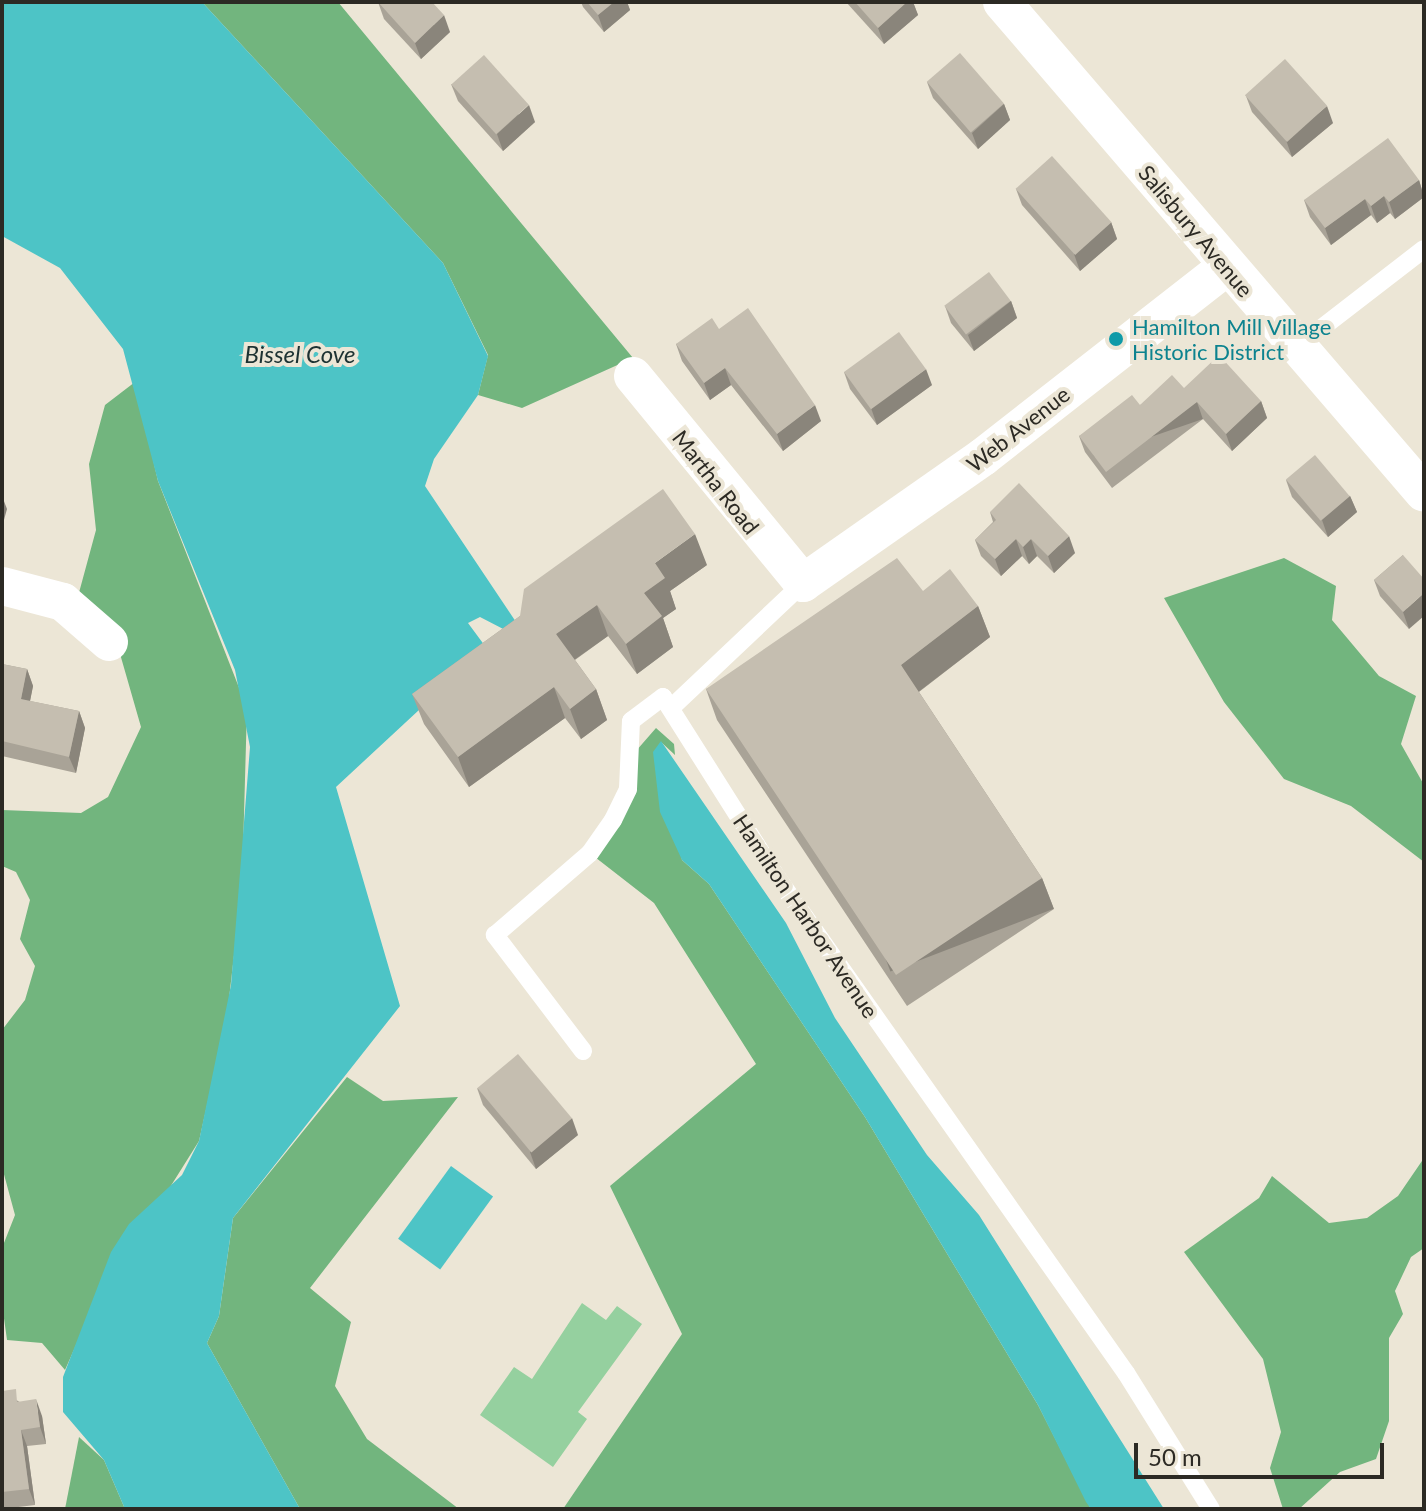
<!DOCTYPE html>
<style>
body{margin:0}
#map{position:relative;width:1426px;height:1511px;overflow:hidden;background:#ece6d6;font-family:Lato,sans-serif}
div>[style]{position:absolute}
.green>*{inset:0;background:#95d09f}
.forest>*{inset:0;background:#72b57e}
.water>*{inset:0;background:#4dc4c6;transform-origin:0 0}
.lane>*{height:18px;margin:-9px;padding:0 9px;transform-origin:9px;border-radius:9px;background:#fff}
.street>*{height:38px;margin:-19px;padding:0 19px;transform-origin:19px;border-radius:19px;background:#fff}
.wall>*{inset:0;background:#a9a397}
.shaded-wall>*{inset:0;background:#8a857b;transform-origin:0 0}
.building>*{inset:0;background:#c5beb0;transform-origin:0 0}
.dots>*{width:22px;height:22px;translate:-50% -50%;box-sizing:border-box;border:4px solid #ece6d6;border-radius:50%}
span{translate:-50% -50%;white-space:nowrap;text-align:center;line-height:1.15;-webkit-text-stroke:8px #ece6d6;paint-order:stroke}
.street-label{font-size:22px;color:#2c2a24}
.culture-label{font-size:22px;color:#0d838f}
.left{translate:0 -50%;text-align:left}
.water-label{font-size:24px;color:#1d3232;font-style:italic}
.frame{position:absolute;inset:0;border:4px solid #2c2a24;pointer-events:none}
.scale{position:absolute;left:1134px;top:1443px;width:250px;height:36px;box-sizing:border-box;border:4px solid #2c2a24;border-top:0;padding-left:10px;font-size:24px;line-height:28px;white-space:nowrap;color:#2c2a24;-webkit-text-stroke:6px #ece6d6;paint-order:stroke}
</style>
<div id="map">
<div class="green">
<div style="clip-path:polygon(582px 1303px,606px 1320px,617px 1306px,642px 1324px,578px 1412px,587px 1419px,553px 1467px,480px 1415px,514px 1367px,532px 1379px)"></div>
</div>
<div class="forest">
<div style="clip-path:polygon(202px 2px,338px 2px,633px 358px,522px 408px,478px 395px,488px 355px,443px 263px)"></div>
<div style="clip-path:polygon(135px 382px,158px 481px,247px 708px,242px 886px,227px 1016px,199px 1141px,88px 1318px,65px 1370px,42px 1343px,7px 1340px,2px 1304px,2px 1248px,15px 1215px,2px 1167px,2px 1030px,25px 1000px,35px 966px,20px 939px,30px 900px,16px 872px,2px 866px,2px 810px,81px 813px,108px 797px,141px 727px,110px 619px,77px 600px,96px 530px,89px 464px,105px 405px)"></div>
<div style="clip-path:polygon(1284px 558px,1336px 586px,1332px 620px,1379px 676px,1416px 696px,1401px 744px,1424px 785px,1424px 862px,1351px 806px,1284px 779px,1224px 702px,1164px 598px)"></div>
<div style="clip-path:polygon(656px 728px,674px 744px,675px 755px,661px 742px,682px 860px,709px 884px,865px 1117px,1038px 1405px,1091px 1509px,563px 1509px,682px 1334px,610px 1186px,756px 1064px,654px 903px,591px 854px,626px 798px,629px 759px)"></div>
<div style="clip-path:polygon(347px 1077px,383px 1101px,458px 1097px,310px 1288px,351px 1322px,335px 1386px,367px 1439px,459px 1509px,300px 1509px,207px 1343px,219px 1316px,233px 1218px)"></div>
<div style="clip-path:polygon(1424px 1158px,1424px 1248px,1411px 1257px,1395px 1291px,1403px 1314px,1389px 1338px,1389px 1421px,1376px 1459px,1340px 1472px,1299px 1509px,1283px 1509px,1270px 1468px,1281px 1432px,1263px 1359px,1184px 1252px,1259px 1198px,1272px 1176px,1329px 1223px,1367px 1218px,1398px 1196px)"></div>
<div style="clip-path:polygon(79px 1437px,104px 1460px,125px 1509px,65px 1509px)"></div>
</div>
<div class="water">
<div style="clip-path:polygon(2px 2px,202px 2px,443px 263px,488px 356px,478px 395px,434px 459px,425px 486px,530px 643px,480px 617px,468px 623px,499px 665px,447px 684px,336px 787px,400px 1006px,233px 1218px,219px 1316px,207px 1343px,300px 1509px,125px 1509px,104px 1460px,63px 1412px,63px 1377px,111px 1252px,129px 1224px,182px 1175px,199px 1141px,231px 985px,250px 747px,235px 670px,158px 481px,123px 349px,60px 268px,2px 236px)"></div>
<div style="clip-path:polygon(661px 741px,786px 923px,835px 1018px,927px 1155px,979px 1215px,1164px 1509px,1091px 1509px,1086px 1502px,1038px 1405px,865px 1117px,709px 884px,682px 860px,660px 812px,653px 752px)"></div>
<div style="left:451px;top:1166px;width:52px;height:90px;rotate:36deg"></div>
</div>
<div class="lane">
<div style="left:1297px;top:347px;width:160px;rotate:-37.7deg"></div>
<div style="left:671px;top:708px;width:182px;rotate:-43.4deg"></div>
<div style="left:583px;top:1051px;width:146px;rotate:-127.2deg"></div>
<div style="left:495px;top:935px;width:125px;rotate:-40.8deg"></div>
<div style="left:590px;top:853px;width:40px;rotate:-55.1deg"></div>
<div style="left:613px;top:820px;width:34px;rotate:-64deg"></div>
<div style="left:628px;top:789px;width:68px;rotate:-87.5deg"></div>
<div style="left:631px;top:721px;width:40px;rotate:-37deg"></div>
<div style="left:663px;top:697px;width:212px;rotate:57.7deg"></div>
<div style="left:776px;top:876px;width:608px;rotate:54.85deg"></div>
<div style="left:1126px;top:1373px;width:160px;rotate:58deg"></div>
</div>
<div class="street">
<div style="left:1002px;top:2px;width:647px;rotate:49.32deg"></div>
<div style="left:633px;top:376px;width:268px;rotate:50.6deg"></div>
<div style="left:803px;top:583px;width:220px;rotate:-35deg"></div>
<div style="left:983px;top:457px;width:308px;rotate:-38deg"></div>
<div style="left:2px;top:586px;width:63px;rotate:14.7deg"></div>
<div style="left:63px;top:602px;width:61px;rotate:41deg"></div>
</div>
<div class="wall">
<div style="clip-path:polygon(378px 2px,450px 32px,421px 59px,384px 19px)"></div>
<div style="clip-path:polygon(581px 2px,627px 2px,630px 10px,604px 32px,583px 7px)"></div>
<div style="clip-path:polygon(846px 2px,913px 2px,918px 15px,884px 44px)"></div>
<div style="clip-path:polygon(927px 82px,1004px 104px,1010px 120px,978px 149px,933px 98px)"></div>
<div style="clip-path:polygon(451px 84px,535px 122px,503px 151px,458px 101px)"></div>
<div style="clip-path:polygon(1246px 96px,1333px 123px,1292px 157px,1252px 112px)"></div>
<div style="clip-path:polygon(1419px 180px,1424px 197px,1395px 219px,1390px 213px,1377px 223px,1371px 215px,1331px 245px,1310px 217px,1304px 200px)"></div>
<div style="clip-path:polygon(1016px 189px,1111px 222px,1117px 239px,1080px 271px,1022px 205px)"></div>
<div style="clip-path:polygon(1011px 301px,1017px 318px,974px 351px,951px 323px,945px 306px)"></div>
<div style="clip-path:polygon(719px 329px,821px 421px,783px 451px,731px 385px,710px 400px,682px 361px,676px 344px)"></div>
<div style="clip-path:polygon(844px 372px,932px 385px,877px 425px,850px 389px)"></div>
<div style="clip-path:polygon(1184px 388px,1261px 401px,1267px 418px,1232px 451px,1203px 419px,1112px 488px,1085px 452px,1079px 436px,1140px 405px)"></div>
<div style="clip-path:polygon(1286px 480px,1350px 496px,1357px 512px,1328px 537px,1292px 497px)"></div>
<div style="clip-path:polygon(990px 512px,1075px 553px,1054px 573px,1037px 556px,1029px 564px,1022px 556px,1001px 576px,981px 556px,975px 540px,993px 522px)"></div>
<div style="clip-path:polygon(1403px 555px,1409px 629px,1380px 596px,1374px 580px)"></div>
<div style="clip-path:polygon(707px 565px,670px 591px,676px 609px,663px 618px,673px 647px,637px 674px,608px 636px,575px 660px,596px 689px,607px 720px,581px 739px,565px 718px,469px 787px,424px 724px,412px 694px,520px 616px)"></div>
<div style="clip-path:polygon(923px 591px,978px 606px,990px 637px,919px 692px,1042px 878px,1054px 909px,907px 1006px,717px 720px,706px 689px)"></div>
<div style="clip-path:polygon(2px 664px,27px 669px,33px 686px,30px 701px,79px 711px,85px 728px,76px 773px,2px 756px)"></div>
<div style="clip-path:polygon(477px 1088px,578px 1135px,536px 1169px,483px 1105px)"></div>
<div style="clip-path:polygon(2px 1391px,42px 1416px,46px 1444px,27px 1446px,35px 1505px,2px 1509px)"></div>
</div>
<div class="shaded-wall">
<div style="clip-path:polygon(614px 2px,627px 2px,630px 10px,604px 32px,598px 15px)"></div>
<div style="clip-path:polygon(907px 2px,913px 2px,918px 15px,884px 44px,878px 28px)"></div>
<div style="clip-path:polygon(444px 15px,450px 32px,421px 59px,415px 43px)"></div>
<div style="clip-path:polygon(1004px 104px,1010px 120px,978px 149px,972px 133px)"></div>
<div style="clip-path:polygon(529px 105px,535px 122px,503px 151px,497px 134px)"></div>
<div style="clip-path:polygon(1327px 106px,1333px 123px,1292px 157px,1286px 140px)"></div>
<div style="clip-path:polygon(1419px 180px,1424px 197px,1395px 219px,1389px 202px)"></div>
<div style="clip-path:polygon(1384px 196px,1390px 213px,1377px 223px,1371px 206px)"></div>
<div style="clip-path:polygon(1365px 199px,1371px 215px,1331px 245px,1325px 228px)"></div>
<div style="clip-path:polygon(1111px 222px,1117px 239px,1080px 271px,1074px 254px)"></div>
<div style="clip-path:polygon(1011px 301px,1017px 318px,974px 351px,968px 335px)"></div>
<div style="clip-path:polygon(725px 368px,731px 385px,710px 400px,704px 383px)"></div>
<div style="clip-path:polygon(926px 369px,932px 385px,877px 425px,871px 408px)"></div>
<div style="clip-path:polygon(1261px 401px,1267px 418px,1232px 451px,1226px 434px)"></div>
<div style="left:1197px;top:402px;width:18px;height:115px;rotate:71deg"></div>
<div style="clip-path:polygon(815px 405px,821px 421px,783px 451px,777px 434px)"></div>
<div style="clip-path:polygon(2px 496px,7px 509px,2px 527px)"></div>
<div style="clip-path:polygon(1350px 496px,1357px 512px,1328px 537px,1322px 520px)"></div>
<div style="clip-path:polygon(695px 534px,707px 565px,670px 591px,676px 609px,663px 618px,673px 647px,637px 674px,626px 644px,655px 563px)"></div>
<div style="clip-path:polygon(1069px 536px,1075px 553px,1054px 573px,1048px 556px)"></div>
<div style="clip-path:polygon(1016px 539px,1022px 556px,1001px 576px,995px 559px)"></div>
<div style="clip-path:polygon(1031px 539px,1037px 556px,1029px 564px,1023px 547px)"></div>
<div style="clip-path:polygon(1424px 593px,1424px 616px,1409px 629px,1403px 612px)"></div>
<div style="clip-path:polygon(597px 605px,608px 636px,567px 665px,556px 634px)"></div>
<div style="clip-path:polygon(978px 606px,990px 637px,913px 696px,901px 665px)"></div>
<div style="clip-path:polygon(27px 669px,33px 686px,27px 716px,21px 699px)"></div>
<div style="clip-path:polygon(554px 687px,565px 718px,469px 787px,458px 757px)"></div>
<div style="clip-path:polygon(596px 689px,607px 720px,581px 739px,570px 709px)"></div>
<div style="clip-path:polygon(79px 711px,85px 728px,76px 773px,69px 757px)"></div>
<div style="left:1042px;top:878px;width:33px;height:175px;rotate:69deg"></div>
<div style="clip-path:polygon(572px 1118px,578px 1135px,536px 1169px,530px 1152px)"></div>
<div style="clip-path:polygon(36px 1399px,42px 1416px,46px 1444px,40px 1427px)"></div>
<div style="clip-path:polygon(21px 1430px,27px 1446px,35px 1505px,29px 1489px)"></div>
</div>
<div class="building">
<div style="clip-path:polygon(378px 2px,432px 2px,444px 15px,415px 43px)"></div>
<div style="clip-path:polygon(587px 2px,614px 2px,598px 15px)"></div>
<div style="clip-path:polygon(855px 2px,907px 2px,878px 28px)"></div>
<div style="left:960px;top:53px;width:67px;height:44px;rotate:49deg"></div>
<div style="left:484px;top:55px;width:67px;height:44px;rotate:48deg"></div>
<div style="left:1285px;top:59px;width:63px;height:54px;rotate:48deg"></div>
<div style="clip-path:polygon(1388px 138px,1419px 180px,1389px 202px,1384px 196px,1371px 206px,1365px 199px,1325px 228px,1304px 200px)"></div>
<div style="left:1052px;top:156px;width:89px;height:49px;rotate:48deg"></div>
<div style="left:989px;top:272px;width:36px;height:56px;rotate:53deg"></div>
<div style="clip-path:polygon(748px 308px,815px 405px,777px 434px,725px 368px,704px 383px,676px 344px,712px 318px,719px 329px)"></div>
<div style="left:899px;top:332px;width:46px;height:68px;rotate:54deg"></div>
<div style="clip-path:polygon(1219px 355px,1261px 401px,1226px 434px,1197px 402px,1106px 472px,1079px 436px,1132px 395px,1140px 405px,1172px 375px,1184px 388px)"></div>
<div style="left:1315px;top:455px;width:54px;height:38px;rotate:50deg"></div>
<div style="clip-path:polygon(1019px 483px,1069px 536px,1048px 556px,1031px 539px,1023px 547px,1016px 539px,995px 559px,975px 540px,996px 520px,990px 512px)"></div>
<div style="clip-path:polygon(663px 489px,695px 534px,655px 563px,665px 578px,644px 593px,662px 616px,626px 644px,597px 605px,556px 634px,596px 689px,570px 709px,554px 687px,458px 757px,412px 694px,520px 616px,524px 589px)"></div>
<div style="clip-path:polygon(1403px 555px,1424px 579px,1424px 593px,1403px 612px,1374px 580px)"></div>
<div style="clip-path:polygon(897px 558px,923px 591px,950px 569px,978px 606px,901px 665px,1042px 878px,896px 975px,706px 689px)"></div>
<div style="clip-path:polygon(2px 664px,27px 669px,21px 699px,79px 711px,69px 757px,2px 741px)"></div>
<div style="left:518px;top:1054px;width:84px;height:53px;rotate:50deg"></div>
<div style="clip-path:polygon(16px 1389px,17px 1402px,36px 1399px,40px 1427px,21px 1430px,29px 1489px,2px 1492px,2px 1391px)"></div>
</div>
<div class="dots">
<div style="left:1116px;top:339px;background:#0f9aa8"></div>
</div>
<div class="street-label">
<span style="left:1196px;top:231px;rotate:50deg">Salisbury Avenue</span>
<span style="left:1018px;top:429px;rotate:-38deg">Web Avenue</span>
<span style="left:716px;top:482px;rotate:52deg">Martha Road</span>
<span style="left:806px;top:916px;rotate:56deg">Hamilton Harbor Avenue</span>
</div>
<div class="culture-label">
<span class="left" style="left:1132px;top:339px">Hamilton Mill Village<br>Historic District</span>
</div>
<div class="water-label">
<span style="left:300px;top:354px">Bissel Cove</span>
</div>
<div class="frame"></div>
<div class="scale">50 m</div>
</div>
